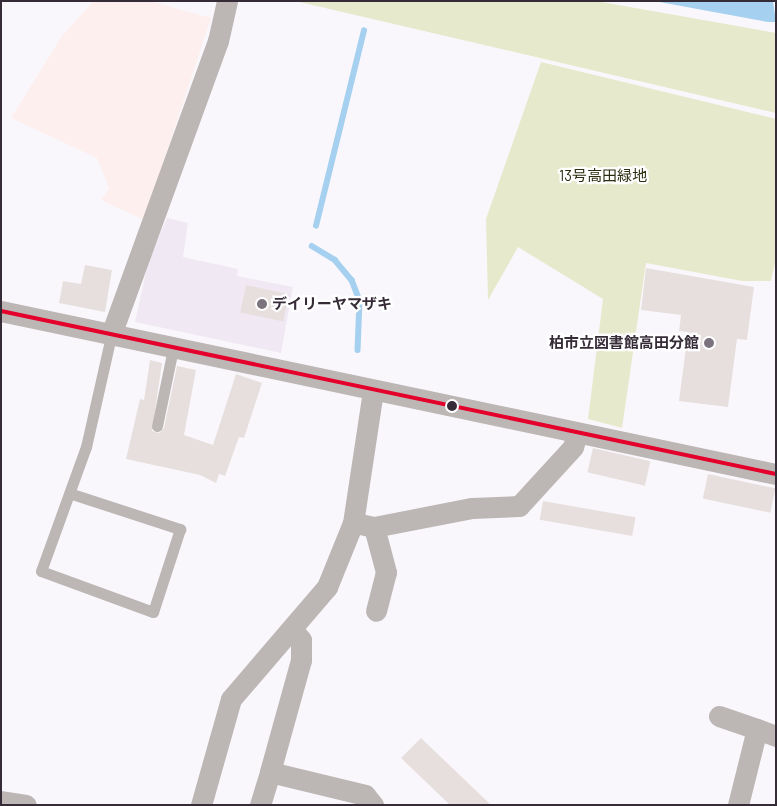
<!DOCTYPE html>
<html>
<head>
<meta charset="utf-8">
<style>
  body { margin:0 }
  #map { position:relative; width:777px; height:806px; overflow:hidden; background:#faf7fc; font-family:Barlow,"Noto Sans JP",sans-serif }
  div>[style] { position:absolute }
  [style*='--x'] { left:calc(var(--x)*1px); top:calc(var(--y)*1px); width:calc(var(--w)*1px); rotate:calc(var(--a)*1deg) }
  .built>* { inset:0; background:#f0e8f3 }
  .industrial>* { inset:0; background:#fcefee }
  .green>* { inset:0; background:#e7e9cc }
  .water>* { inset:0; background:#a5d0ef }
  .stream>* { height:5.5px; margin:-2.75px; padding:0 2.75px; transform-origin:2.75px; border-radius:2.75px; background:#a5d0ef }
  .building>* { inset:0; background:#e7dfde; transform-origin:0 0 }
  .service>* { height:11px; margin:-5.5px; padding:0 5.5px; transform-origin:5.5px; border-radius:5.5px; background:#bcb6b5 }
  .minor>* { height:21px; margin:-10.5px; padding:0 10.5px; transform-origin:10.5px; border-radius:10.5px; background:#bcb6b5 }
  .bus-1>* { height:4px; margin:-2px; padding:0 2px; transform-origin:2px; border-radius:2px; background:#e4002b }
  .dots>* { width:14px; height:14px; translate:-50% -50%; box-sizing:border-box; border:2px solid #fff; border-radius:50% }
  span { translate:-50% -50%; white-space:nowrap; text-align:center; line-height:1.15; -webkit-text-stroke:4.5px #fff; paint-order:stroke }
  .park-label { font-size:15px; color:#2d2e11 }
  .poi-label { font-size:15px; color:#362c38; font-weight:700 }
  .left { translate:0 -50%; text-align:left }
  .right { translate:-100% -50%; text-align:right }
  .frame { position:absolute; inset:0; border:2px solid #362c38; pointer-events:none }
</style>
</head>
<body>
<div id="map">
  <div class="built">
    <div style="clip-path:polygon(167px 218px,188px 223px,183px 257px,238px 269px,237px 276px,293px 287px,281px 353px,135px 322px,148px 263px)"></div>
  </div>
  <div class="industrial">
    <div style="clip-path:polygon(94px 1px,150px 1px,211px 18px,144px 220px,101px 200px,109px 188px,97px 158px,11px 118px,62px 36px)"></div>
  </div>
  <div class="green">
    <div style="clip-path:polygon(295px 1px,596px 1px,776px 33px,776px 113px)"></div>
    <div style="clip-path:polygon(541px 62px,776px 119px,776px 258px,771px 281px,742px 281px,646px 263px,622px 428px,588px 419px,603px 299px,518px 247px,488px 300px,486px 219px)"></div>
  </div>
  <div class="water">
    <div style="clip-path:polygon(654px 1px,773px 1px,776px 22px,768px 22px)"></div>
  </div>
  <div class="stream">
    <div style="--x:316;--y:226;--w:201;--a:-76.2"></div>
    <div style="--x:312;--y:246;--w:27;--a:31"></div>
    <div style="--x:335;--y:260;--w:26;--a:50"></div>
    <div style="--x:352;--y:280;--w:22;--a:69"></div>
    <div style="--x:360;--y:301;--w:49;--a:92.3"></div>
  </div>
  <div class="building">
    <div style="clip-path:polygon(85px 265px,112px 270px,105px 312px,59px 303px,63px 281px,81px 284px)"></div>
    <div style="clip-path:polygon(646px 268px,754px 287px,747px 340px,737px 339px,728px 407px,679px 401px,688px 332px,679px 331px,681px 315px,641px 310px)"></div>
    <div style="left:246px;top:285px;width:44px;height:28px;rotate:12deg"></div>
    <div style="clip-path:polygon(150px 360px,162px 363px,152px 431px,159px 433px,164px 428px,177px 366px,196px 370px,184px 435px,213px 445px,236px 374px,262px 383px,244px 438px,239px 437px,225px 476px,219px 474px,216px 483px,200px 475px,126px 459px,140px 399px,144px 400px)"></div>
    <div style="left:593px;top:448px;width:59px;height:25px;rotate:13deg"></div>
    <div style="left:708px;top:474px;width:69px;height:25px;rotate:12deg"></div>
    <div style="left:543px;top:501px;width:94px;height:19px;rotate:10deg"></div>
    <div style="clip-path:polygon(421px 738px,491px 805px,450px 805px,401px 758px)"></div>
  </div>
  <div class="service">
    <div style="--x:157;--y:426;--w:84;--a:-78.3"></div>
    <div style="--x:72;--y:494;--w:114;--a:18"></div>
    <div style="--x:180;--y:529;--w:87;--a:108"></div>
    <div style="--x:153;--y:612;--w:119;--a:-159.9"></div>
    <div style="--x:41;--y:571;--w:132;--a:-70.1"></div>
    <div style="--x:86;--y:447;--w:118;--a:-77.3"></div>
  </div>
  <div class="minor">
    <div style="--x:1;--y:311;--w:792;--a:11.88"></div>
    <div style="--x:112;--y:332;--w:310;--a:-70"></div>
    <div style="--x:218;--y:41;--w:41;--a:-77.3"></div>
    <div style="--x:360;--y:524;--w:14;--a:12"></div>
    <div style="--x:374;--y:527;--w:47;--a:75.1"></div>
    <div style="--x:386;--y:572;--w:40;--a:104.4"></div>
    <div style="--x:374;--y:527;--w:100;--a:-11"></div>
    <div style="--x:472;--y:508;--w:47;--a:-2.4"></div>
    <div style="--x:519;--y:506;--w:80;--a:-47.5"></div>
    <div style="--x:573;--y:447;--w:14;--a:-73"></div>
    <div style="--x:293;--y:630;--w:13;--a:51"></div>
    <div style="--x:301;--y:640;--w:20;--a:90"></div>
    <div style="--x:301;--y:660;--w:116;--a:105.5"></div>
    <div style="--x:270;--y:772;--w:98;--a:13.6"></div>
    <div style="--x:365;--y:795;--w:13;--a:51"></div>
    <div style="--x:719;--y:716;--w:40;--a:18.9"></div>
    <div style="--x:1;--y:801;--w:25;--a:9"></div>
    <div style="--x:201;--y:805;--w:110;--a:-74.2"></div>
    <div style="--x:231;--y:699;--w:148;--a:-49.4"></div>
    <div style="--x:327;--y:587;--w:69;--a:-67.9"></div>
    <div style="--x:353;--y:523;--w:134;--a:-81.4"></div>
    <div style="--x:260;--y:805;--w:34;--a:-73"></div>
    <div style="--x:738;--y:805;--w:78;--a:-76"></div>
    <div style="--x:757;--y:729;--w:20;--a:20"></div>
  </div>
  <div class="bus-1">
    <div style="--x:1;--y:311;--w:792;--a:11.88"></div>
  </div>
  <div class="dots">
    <div style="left:262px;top:304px;background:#7b737d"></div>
    <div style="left:709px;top:343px;background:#7b737d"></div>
    <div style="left:452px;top:406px;background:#362c38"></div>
  </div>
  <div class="park-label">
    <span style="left:603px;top:176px">13号高田緑地</span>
  </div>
  <div class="poi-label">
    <span class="left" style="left:272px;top:304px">デイリーヤマザキ</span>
    <span class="right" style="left:699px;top:343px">柏市立図書館高田分館</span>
  </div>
  <div class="frame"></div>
</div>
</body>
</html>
